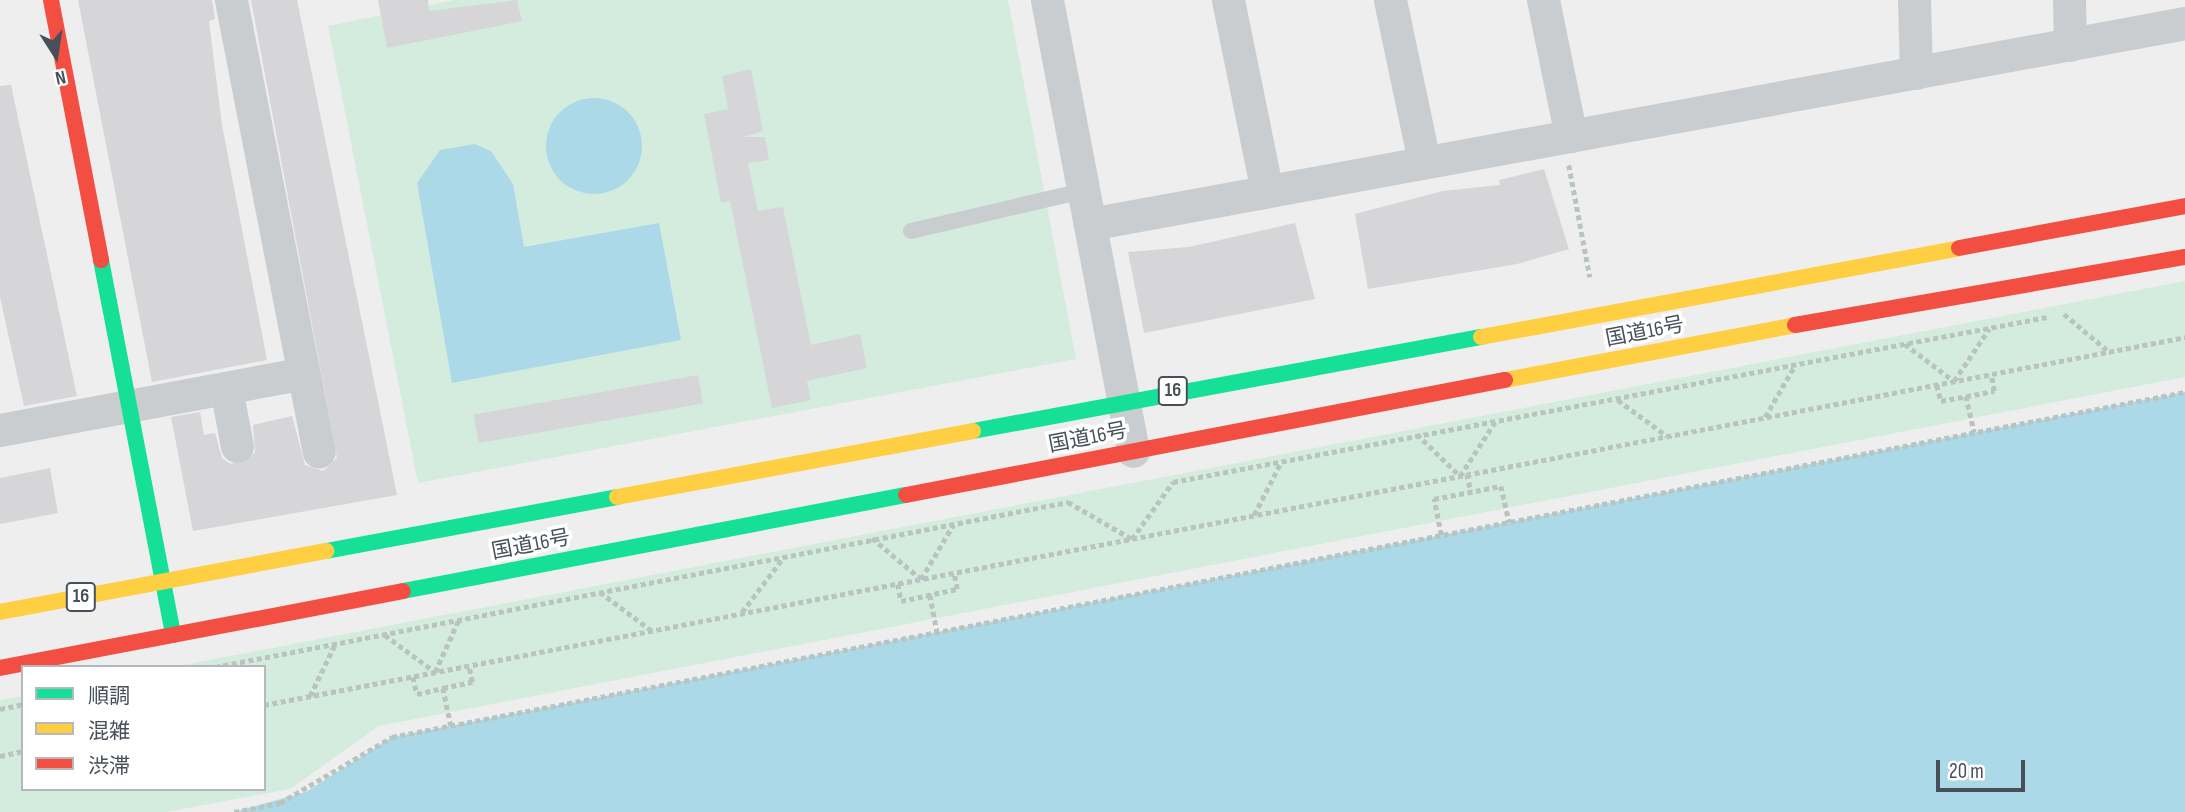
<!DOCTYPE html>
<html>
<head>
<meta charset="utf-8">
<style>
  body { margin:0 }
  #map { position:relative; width:2185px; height:812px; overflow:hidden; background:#efeeee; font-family:"Sofia Sans Condensed","Noto Sans JP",sans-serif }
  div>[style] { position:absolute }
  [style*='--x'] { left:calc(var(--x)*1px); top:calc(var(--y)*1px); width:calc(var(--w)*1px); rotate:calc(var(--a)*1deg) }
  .green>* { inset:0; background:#d4ecde }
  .water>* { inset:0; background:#acd9e7 }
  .round { border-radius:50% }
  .building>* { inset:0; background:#d6d6d8; transform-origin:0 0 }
  .path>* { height:4.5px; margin-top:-2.25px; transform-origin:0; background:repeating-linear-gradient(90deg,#b9c3bf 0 5px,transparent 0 8.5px) }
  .lane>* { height:16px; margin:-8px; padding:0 8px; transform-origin:8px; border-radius:8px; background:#cacdcf }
  .street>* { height:33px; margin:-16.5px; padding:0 16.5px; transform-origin:16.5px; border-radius:16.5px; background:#cacdcf }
  .fast>* { height:16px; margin:-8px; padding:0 8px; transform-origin:8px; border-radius:8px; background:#16e098 }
  .slow>* { height:16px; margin:-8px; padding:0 8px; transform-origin:8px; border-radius:8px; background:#ffcf43 }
  .jam>* { height:16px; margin:-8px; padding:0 8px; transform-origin:8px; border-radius:8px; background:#f24e42 }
  span { translate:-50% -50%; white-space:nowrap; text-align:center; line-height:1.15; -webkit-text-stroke:7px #fff; paint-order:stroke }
  .shield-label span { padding:2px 5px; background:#fff; border:2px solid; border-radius:5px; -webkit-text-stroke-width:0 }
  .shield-label { font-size:19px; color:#475059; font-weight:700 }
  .street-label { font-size:21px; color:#475059 }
  .legend { position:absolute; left:21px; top:665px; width:245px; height:126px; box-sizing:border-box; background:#fff; border:2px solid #b5b9bd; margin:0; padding:9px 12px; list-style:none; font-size:21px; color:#475059 }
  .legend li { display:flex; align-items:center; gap:14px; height:35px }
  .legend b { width:35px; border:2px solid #b5b9bd }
  .north { position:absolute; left:21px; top:21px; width:70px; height:70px; -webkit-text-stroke:5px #fff; paint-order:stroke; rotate:168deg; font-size:19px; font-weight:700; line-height:28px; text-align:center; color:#475059 }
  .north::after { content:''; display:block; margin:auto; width:24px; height:32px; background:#475059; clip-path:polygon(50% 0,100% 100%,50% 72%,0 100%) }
  .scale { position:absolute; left:1936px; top:760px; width:89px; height:32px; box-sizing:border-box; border:4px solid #475059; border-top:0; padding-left:9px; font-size:21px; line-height:24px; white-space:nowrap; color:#475059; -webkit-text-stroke:5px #fff; paint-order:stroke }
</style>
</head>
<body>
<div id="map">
  <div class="green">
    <div style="clip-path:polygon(454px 0,1008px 0,1076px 359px,418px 483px,328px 26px)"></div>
    <div style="clip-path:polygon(2185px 281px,2185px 377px,379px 726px,290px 789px,167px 812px,0 812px,0 700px,23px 696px,23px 789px,264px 789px,264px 667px,173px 667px)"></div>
  </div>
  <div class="water">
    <div class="round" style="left:546px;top:98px;width:96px;height:96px"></div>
    <div style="clip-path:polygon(475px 144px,491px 151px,513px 184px,524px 247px,659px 223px,681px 340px,452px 383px,417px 183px,440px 150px)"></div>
    <div style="clip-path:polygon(2185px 392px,2185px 812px,234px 812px,306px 792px,392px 737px)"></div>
  </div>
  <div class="building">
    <div style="clip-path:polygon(78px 0,212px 0,215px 19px,209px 21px,222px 125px,267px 360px,152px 382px)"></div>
    <div style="clip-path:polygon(251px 0,297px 0,397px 495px,193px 531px,171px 417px,200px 412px,204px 435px,215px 433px,222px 458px,231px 464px,255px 453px,253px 425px,292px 416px,305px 465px,323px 471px,337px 458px)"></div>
    <div style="clip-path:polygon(378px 0,428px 0,429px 11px,517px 0,522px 21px,387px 48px)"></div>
    <div style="clip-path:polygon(751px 69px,763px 131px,743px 137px,765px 137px,769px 160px,748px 163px,758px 211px,783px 207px,811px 345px,860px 334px,867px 368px,807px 381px,811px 400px,772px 408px,730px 201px,721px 203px,704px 114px,728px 109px,722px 76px)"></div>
    <div style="clip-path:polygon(11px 85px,77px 396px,24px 406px,0 297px,0 86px)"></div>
    <div style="clip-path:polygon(1544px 169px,1569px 249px,1517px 264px,1368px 289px,1355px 214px,1443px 191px,1500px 185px,1499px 180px)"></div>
    <div style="clip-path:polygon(1295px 223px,1315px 299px,1144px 333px,1128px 252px,1189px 247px)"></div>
    <div style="left:698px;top:375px;width:29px;height:228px;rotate:80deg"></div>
    <div style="clip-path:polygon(50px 468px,58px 513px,0 524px,0 478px)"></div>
  </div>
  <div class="path">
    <div style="--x:1569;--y:165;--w:114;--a:79.4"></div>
    <div style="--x:2064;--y:314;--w:56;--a:39.9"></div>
    <div style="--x:1905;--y:344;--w:61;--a:37.1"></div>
    <div style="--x:1954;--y:381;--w:63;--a:-56.1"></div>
    <div style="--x:1937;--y:385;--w:16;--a:76"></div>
    <div style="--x:1941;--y:401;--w:54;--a:-10.7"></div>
    <div style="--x:1994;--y:391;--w:17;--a:-100"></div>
    <div style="--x:1966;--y:396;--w:37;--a:77"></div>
    <div style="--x:1618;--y:400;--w:61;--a:36.3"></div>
    <div style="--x:1765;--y:417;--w:60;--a:-60"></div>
    <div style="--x:1417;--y:434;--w:60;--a:44.3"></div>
    <div style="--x:1460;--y:476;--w:64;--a:-57.1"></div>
    <div style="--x:1467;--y:474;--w:18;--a:77"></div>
    <div style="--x:1254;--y:515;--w:59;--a:-63"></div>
    <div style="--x:1441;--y:535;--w:37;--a:-101"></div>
    <div style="--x:1434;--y:499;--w:68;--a:-11"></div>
    <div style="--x:1501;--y:486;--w:37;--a:77"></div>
    <div style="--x:872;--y:538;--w:64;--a:39.9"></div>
    <div style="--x:921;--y:579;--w:63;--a:-59.3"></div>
    <div style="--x:898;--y:584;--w:17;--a:80"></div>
    <div style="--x:901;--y:601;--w:57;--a:-12.1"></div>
    <div style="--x:957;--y:589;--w:16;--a:-101"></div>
    <div style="--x:600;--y:592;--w:64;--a:36.7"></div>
    <div style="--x:930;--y:595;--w:38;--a:79"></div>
    <div style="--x:742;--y:612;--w:68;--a:-52.8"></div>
    <div style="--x:385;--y:635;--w:62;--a:36.5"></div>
    <div style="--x:435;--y:672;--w:58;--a:-65.6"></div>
    <div style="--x:215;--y:667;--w:869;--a:-10.95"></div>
    <div style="--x:1068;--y:502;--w:74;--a:30"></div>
    <div style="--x:1132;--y:539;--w:70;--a:-54.3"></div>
    <div style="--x:1173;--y:482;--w:889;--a:-10.69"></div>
    <div style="--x:413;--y:677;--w:17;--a:77"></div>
    <div style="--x:417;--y:694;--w:27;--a:-13"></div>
    <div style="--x:443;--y:688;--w:30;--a:-12"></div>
    <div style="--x:472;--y:682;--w:16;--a:-101"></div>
    <div style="--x:443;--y:688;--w:38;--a:78"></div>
    <div style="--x:310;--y:696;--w:58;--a:-64.3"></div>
    <div style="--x:264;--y:705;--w:1956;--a:-10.84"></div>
    <div style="--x:0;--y:709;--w:24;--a:-12"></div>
    <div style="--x:0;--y:756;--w:24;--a:-12"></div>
    <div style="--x:234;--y:812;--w:47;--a:-11.1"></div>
    <div style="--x:280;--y:803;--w:130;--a:-30.5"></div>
    <div style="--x:392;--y:737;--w:1826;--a:-10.89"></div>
  </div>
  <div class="lane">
    <div style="--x:911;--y:231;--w:177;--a:-13.1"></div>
  </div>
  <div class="street">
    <div style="--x:231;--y:0;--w:460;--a:79"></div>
    <div style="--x:1047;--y:0;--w:459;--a:79.2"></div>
    <div style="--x:1228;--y:0;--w:195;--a:78.5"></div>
    <div style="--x:1390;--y:0;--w:166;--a:78.1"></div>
    <div style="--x:1543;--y:0;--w:139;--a:78.4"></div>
    <div style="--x:1914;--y:0;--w:73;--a:88.4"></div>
    <div style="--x:2069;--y:0;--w:45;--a:88.7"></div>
    <div style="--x:1090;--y:224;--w:1113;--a:-10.4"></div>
    <div style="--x:226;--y:388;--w:59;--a:79.3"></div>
    <div style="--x:0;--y:430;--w:309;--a:-10.6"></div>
  </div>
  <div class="fast">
    <div style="--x:101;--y:260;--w:382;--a:79.1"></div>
    <div style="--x:973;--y:431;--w:517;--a:-10.48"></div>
    <div style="--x:326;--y:551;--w:296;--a:-10.5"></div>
    <div style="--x:403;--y:591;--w:512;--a:-10.81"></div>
  </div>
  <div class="slow">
    <div style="--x:1481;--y:337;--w:486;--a:-10.5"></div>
    <div style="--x:1505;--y:380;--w:295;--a:-10.7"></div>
    <div style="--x:617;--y:497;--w:362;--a:-10.5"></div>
    <div style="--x:0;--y:612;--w:332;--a:-10.6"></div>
  </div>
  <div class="jam">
    <div style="--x:51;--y:0;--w:265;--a:79.1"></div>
    <div style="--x:1959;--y:248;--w:230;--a:-10.5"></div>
    <div style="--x:1795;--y:325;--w:396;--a:-9.9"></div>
    <div style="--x:906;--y:495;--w:610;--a:-10.87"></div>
    <div style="--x:0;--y:668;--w:410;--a:-10.8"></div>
  </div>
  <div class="shield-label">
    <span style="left:1173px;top:391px">16</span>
    <span style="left:81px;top:597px">16</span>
  </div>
  <div class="street-label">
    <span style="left:1645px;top:332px;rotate:-11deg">国道16号</span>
    <span style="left:1088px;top:438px;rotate:-11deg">国道16号</span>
    <span style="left:531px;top:545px;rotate:-11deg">国道16号</span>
  </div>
  <ul class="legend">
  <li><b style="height:9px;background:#16e098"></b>順調</li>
  <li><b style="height:9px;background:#ffcf43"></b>混雑</li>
  <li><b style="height:9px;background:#f24e42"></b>渋滞</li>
  </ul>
  <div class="north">N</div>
  <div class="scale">20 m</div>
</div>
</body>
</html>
